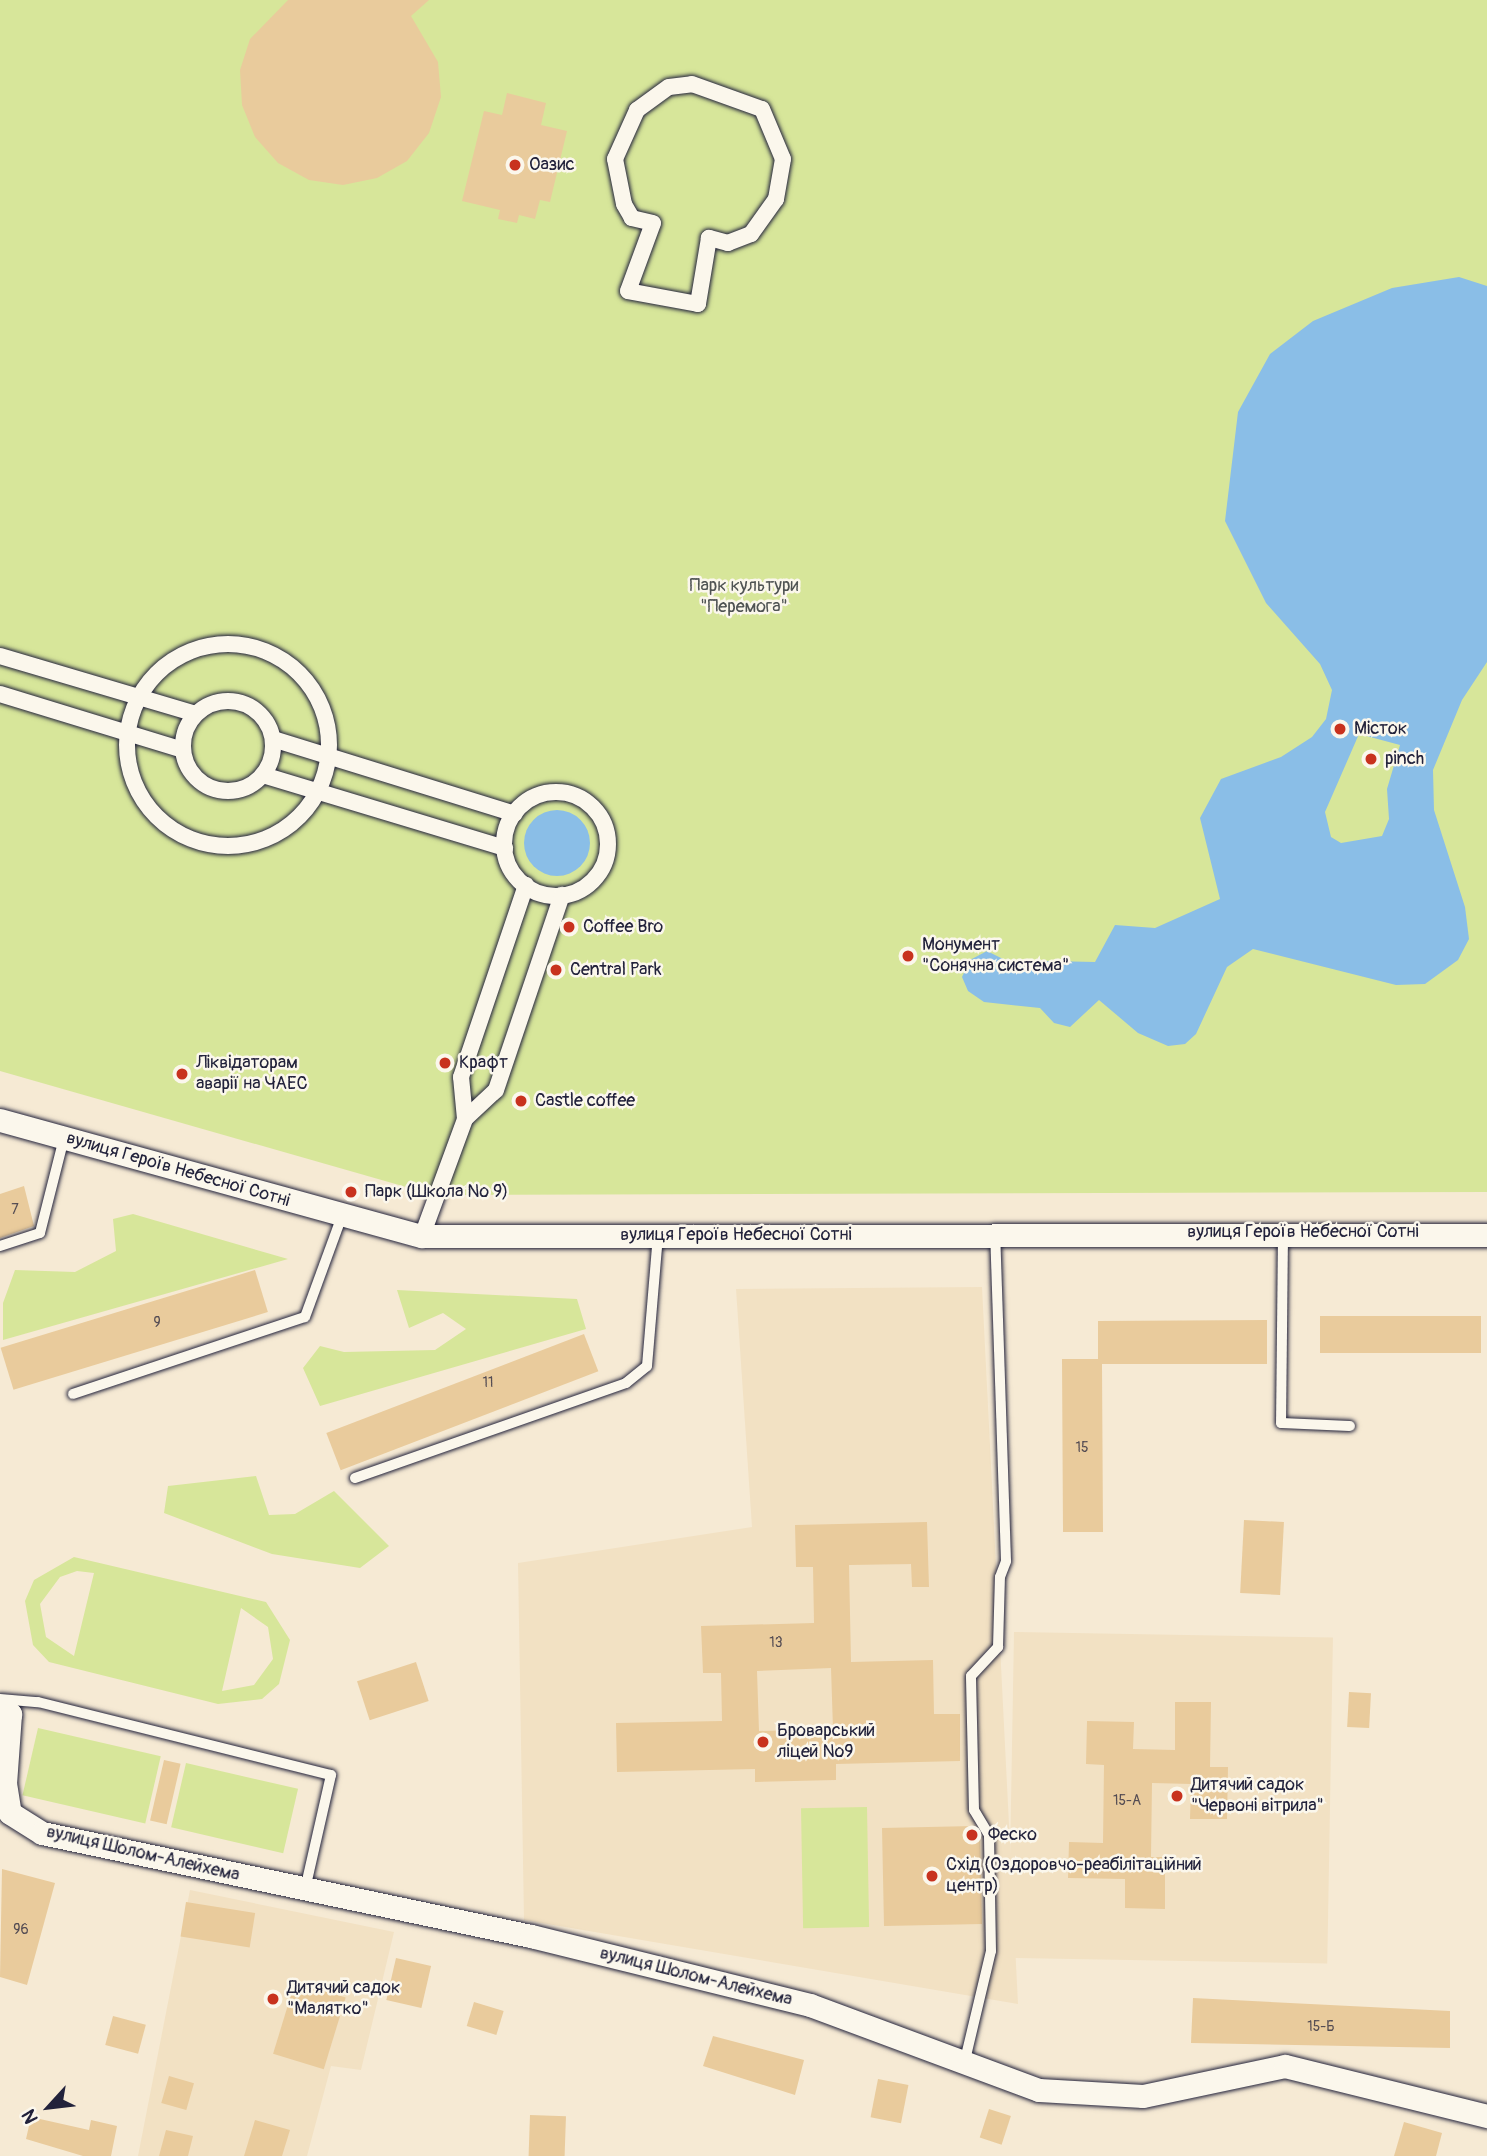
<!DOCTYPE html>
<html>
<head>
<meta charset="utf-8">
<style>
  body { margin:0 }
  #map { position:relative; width:1487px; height:2156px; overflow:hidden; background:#f6ead4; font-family:Pangolin,sans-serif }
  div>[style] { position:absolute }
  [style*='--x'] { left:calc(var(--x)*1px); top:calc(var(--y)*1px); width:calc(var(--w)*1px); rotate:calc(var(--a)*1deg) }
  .built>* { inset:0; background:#f2e1c3; transform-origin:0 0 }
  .green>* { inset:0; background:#d7e69a; transform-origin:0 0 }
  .water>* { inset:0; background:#8abee7 }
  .round { border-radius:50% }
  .building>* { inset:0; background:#e9cb9c; transform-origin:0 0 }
  .roads { filter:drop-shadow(0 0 2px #22223b) drop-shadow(0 0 2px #22223b) }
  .service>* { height:10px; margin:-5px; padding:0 5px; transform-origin:5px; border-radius:5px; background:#fbf7ec }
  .pedestrian>* { height:16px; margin:-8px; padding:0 8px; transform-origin:8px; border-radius:8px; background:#fbf7ec }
  .pedestrian>.ring { margin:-8px; padding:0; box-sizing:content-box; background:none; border:16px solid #fbf7ec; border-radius:50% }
  .minor>* { height:23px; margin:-11.5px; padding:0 11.5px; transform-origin:11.5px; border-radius:11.5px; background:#fbf7ec }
  .dots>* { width:19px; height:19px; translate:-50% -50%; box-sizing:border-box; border:4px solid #fbf7ec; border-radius:50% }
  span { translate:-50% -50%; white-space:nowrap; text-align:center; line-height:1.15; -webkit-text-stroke:5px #fbf7ec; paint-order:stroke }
  .number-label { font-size:14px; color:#544c53 }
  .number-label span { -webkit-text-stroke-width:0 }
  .poi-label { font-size:18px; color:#22223b }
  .left { translate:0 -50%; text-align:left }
  .park-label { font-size:18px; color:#4f5353 }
  .street-label { font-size:18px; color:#22223b }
  .north { position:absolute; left:14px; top:2072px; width:70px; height:70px; -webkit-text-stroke:5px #fbf7ec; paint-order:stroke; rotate:243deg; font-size:19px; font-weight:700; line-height:28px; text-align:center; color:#22223b }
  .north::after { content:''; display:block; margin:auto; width:24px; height:32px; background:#22223b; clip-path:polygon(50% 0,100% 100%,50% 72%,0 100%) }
</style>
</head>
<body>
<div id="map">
  <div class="built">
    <div style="clip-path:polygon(982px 1287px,1018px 2004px,524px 1920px,518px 1563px,752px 1527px,736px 1289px)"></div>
    <div style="left:1014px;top:1632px;width:319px;height:326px;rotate:1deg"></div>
    <div style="clip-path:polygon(190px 1890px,394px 1932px,361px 2070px,331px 2066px,307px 2156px,138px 2156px)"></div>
  </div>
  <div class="green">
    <div style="clip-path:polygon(0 0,1487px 0,1487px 1192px,434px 1195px,0 1071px)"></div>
    <div style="clip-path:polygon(133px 1214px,288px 1259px,3px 1340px,3px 1303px,15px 1270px,75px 1272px,116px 1251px,113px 1219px)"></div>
    <div style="clip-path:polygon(397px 1290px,577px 1299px,586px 1329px,320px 1406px,303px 1368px,320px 1346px,344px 1352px,435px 1350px,466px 1329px,443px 1313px,409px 1328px)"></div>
    <div style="clip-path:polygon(256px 1476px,269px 1515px,295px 1514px,334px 1491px,389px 1546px,360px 1568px,272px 1554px,164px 1513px,168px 1486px)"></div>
    <div style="clip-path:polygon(evenodd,74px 1557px,266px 1602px,290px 1640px,279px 1684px,262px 1699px,218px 1704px,49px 1662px,33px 1645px,25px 1601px,34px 1580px,74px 1557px,77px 1571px,94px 1573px,74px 1656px,46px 1637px,40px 1604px,60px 1577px,77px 1571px,74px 1557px,241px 1608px,268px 1627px,273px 1659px,254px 1685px,222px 1691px,241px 1608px)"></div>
    <div style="left:38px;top:1728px;width:126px;height:69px;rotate:13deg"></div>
    <div style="left:186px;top:1763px;width:115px;height:66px;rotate:13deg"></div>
    <div style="left:867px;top:1807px;width:120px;height:66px;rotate:89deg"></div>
  </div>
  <div class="water">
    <div style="clip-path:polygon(evenodd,1459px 277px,1487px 286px,1487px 662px,1462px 700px,1433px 770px,1434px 810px,1465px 907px,1469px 939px,1458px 960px,1425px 984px,1396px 985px,1253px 949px,1227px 967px,1196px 1034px,1185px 1044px,1168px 1046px,1138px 1033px,1099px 1000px,1070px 1027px,1054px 1023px,1040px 1008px,984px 1002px,968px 991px,962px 977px,970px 960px,987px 951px,1005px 960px,1095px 962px,1115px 925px,1155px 928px,1220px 899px,1200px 818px,1221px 779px,1281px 757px,1312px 737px,1326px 719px,1332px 690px,1320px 664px,1266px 603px,1225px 521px,1238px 412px,1270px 354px,1313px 321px,1392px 288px,1459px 277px,1359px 734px,1400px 745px,1387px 789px,1389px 819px,1382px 836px,1341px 843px,1331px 837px,1325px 812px,1359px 734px)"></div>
    <div class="round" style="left:524px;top:810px;width:66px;height:66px"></div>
  </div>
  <div class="building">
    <div style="clip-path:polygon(288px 0,429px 0,411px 16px,438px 62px,441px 97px,429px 133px,407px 161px,377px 178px,343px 185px,309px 180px,278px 163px,255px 137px,242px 105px,240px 70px,250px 39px)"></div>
    <div style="clip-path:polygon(507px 93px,546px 103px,541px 125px,567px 131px,550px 202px,540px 200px,535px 219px,519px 215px,517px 223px,498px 219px,500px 210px,462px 201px,484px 111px,502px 115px)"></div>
    <div style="clip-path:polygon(24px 1186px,34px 1226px,0 1238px,0 1194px)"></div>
    <div style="left:255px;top:1270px;width:44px;height:266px;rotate:73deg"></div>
    <div style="left:1320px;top:1316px;width:161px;height:37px"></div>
    <div style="clip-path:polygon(1267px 1320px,1267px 1364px,1102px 1364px,1103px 1532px,1063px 1532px,1062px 1359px,1098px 1359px,1098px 1321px)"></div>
    <div style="left:584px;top:1334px;width:40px;height:276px;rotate:69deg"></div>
    <div style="left:1244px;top:1520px;width:40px;height:73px;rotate:3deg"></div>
    <div style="clip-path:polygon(evenodd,927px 1522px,929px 1587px,912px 1587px,911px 1564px,849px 1565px,851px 1662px,933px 1660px,934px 1714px,960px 1714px,960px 1761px,836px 1764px,836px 1780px,755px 1782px,755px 1769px,617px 1772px,616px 1723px,722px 1721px,721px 1673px,703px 1673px,701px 1626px,814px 1623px,813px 1567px,796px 1567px,795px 1525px,927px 1522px,831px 1668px,833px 1729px,759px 1731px,757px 1671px,831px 1668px)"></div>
    <div style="left:416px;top:1662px;width:41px;height:62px;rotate:72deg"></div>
    <div style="left:1349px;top:1692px;width:22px;height:35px;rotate:3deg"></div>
    <div style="clip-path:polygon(1175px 1702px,1211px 1702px,1210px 1767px,1228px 1767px,1227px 1819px,1190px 1819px,1191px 1784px,1152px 1783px,1151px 1857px,1165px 1857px,1165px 1909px,1125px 1908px,1125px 1879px,1068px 1878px,1069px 1842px,1103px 1843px,1104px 1765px,1086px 1764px,1087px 1721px,1134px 1722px,1133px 1749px,1175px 1750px)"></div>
    <div style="left:164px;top:1760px;width:17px;height:62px;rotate:13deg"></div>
    <div style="clip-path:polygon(974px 1826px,980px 1836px,982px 1924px,884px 1926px,882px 1828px)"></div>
    <div style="clip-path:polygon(2px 1869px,55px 1883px,27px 1985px,0 1977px)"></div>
    <div style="left:186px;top:1902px;width:70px;height:35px;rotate:9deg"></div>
    <div style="left:396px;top:1958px;width:36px;height:43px;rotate:13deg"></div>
    <div style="left:295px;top:1982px;width:53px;height:75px;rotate:17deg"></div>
    <div style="clip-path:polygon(1193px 1998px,1450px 2011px,1450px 2048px,1191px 2043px)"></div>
    <div style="left:474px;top:2002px;width:31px;height:25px;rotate:17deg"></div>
    <div style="left:113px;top:2016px;width:34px;height:30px;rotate:15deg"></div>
    <div style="clip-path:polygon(713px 2036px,804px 2060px,795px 2095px,703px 2066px)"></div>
    <div style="left:169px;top:2076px;width:26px;height:28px;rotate:16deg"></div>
    <div style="left:878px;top:2079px;width:31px;height:39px;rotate:11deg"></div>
    <div style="left:989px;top:2109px;width:23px;height:30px;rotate:18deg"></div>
    <div style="left:530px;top:2115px;width:36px;height:41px;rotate:2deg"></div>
    <div style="clip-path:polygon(31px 2117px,89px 2130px,91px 2120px,117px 2126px,111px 2156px,83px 2156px,26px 2139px)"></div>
    <div style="clip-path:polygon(255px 2120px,290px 2130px,282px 2156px,244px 2156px)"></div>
    <div style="clip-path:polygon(1404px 2122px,1442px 2133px,1436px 2156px,1394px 2156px)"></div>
    <div style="clip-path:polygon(166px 2130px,193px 2136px,188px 2156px,159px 2156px)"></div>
  </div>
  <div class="roads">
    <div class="service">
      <div style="--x:1283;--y:1235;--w:188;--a:90.6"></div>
      <div style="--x:1281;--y:1423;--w:69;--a:2.5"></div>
      <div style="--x:0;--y:1246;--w:42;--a:-18"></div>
      <div style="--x:40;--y:1233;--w:98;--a:-75.8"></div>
      <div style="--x:73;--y:1394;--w:244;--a:-18.4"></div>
      <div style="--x:305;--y:1317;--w:108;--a:-69.9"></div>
      <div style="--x:355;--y:1478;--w:287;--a:-19.3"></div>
      <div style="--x:626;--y:1383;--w:27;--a:-39"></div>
      <div style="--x:647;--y:1366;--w:131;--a:-85.2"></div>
      <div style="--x:0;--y:1699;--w:38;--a:5"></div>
      <div style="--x:38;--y:1702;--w:302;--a:14"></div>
      <div style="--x:331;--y:1775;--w:117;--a:102.8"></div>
      <div style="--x:965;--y:2060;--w:112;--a:-76.6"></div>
      <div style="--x:991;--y:1951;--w:116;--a:-91"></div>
      <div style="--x:989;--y:1835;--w:29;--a:-121"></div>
      <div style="--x:974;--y:1810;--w:134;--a:-91.3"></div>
      <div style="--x:971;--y:1676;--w:40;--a:-47"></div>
      <div style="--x:998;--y:1647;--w:70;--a:-88.4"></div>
      <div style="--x:1000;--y:1577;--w:17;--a:-69"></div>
      <div style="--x:1006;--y:1561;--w:328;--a:-91.9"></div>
    </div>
    <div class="pedestrian">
      <div style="--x:692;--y:84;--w:74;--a:19.7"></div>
      <div style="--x:762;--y:109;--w:54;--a:67.2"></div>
      <div style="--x:783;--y:159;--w:41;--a:99.9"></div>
      <div style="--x:776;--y:199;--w:43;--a:125.5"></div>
      <div style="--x:751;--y:234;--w:25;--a:159"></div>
      <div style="--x:728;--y:243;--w:20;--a:-165"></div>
      <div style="--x:709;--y:238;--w:67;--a:99.5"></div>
      <div style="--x:698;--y:304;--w:71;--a:-169.5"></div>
      <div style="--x:628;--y:291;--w:72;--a:-69.8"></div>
      <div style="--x:653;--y:223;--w:22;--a:-167"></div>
      <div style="--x:632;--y:218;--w:16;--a:-120"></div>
      <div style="--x:624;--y:204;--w:46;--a:-101.3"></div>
      <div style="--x:615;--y:159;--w:54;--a:-65.8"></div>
      <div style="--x:637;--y:110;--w:39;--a:-36"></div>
      <div style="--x:669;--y:87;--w:23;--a:-7"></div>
      <div class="ring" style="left:127px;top:644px;width:186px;height:186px"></div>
      <div style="--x:0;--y:656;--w:204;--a:16.5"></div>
      <div style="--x:0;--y:694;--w:191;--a:17"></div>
      <div class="ring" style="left:183px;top:701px;width:74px;height:74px"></div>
      <div style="--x:273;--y:739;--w:253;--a:17.2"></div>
      <div style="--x:263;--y:775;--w:253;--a:16.8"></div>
      <div class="ring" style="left:504px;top:792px;width:88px;height:88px"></div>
      <div style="--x:465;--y:1119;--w:42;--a:-95.4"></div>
      <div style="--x:461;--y:1077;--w:203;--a:-71.3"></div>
      <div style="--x:422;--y:1236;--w:125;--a:-69.8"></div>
      <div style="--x:465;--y:1119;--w:42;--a:-43.1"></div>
      <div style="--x:496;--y:1090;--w:206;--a:-71.3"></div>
    </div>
    <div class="minor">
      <div style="--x:0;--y:1120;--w:438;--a:15.4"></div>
      <div style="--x:422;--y:1236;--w:1065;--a:-0.05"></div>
      <div style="--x:0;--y:1708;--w:12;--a:31"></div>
      <div style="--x:10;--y:1714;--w:69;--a:94.1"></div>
      <div style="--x:5;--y:1783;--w:30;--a:81"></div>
      <div style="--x:10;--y:1813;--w:38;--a:32"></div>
      <div style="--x:42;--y:1833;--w:500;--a:11.9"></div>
      <div style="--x:531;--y:1936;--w:287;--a:13.9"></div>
      <div style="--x:810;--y:2005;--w:244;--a:20.4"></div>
      <div style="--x:1039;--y:2090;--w:104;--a:3.3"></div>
      <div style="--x:1143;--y:2096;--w:145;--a:-11.9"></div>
      <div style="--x:1285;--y:2066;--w:208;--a:13.9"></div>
    </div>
  </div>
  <div class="dots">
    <div style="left:515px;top:165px;background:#c8321e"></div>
    <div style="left:1340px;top:729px;background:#c8321e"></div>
    <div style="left:1371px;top:759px;background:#c8321e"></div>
    <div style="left:569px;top:927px;background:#c8321e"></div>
    <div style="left:908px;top:956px;background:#c8321e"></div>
    <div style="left:556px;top:970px;background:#c8321e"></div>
    <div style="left:445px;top:1063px;background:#c8321e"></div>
    <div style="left:182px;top:1074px;background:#c8321e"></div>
    <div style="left:521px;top:1101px;background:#c8321e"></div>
    <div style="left:351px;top:1192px;background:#c8321e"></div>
    <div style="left:763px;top:1742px;background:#c8321e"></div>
    <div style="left:1177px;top:1796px;background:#c8321e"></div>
    <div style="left:972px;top:1835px;background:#c8321e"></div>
    <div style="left:932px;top:1876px;background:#c8321e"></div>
    <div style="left:273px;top:1999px;background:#c8321e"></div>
  </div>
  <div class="number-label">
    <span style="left:15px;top:1210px">7</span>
    <span style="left:157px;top:1323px">9</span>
    <span style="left:488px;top:1383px">11</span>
    <span style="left:1082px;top:1448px">15</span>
    <span style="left:776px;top:1643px">13</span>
    <span style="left:1127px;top:1801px">15-А</span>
    <span style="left:21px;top:1930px">96</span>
    <span style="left:1321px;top:2027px">15-Б</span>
  </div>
  <div class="poi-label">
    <span class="left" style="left:529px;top:165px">Оазис</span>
    <span class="left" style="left:1354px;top:729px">Місток</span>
    <span class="left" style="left:1385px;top:759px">pinch</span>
    <span class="left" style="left:583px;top:927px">Coffee Bro</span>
    <span class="left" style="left:922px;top:956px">Монумент<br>"Сонячна система"</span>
    <span class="left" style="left:570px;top:970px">Central Park</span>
    <span class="left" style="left:459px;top:1063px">Крафт</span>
    <span class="left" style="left:196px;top:1074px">Ліквідаторам<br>аварії на ЧАЕС</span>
    <span class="left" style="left:535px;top:1101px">Castle coffee</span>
    <span class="left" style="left:365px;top:1192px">Парк (Школа № 9)</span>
    <span class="left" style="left:777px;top:1742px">Броварський<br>ліцей №9</span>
    <span class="left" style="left:1191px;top:1796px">Дитячий садок<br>"Червоні вітрила"</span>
    <span class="left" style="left:988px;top:1835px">Феско</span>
    <span class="left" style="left:946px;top:1876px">Схід (Оздоровчо-реабілітаційний<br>центр)</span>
    <span class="left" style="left:287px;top:1999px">Дитячий садок<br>"Малятко"</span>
  </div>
  <div class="park-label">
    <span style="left:744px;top:597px">Парк культури<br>"Перемога"</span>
  </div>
  <div class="street-label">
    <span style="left:178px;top:1170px;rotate:16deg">вулиця Героїв Небесної Сотні</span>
    <span style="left:1303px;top:1232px">вулиця Героїв Небесної Сотні</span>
    <span style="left:736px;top:1235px">вулиця Героїв Небесної Сотні</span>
    <span style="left:143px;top:1854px;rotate:13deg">вулиця Шолом-Алейхема</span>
    <span style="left:696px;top:1977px;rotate:14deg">вулиця Шолом-Алейхема</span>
  </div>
  <div class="north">N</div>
</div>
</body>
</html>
